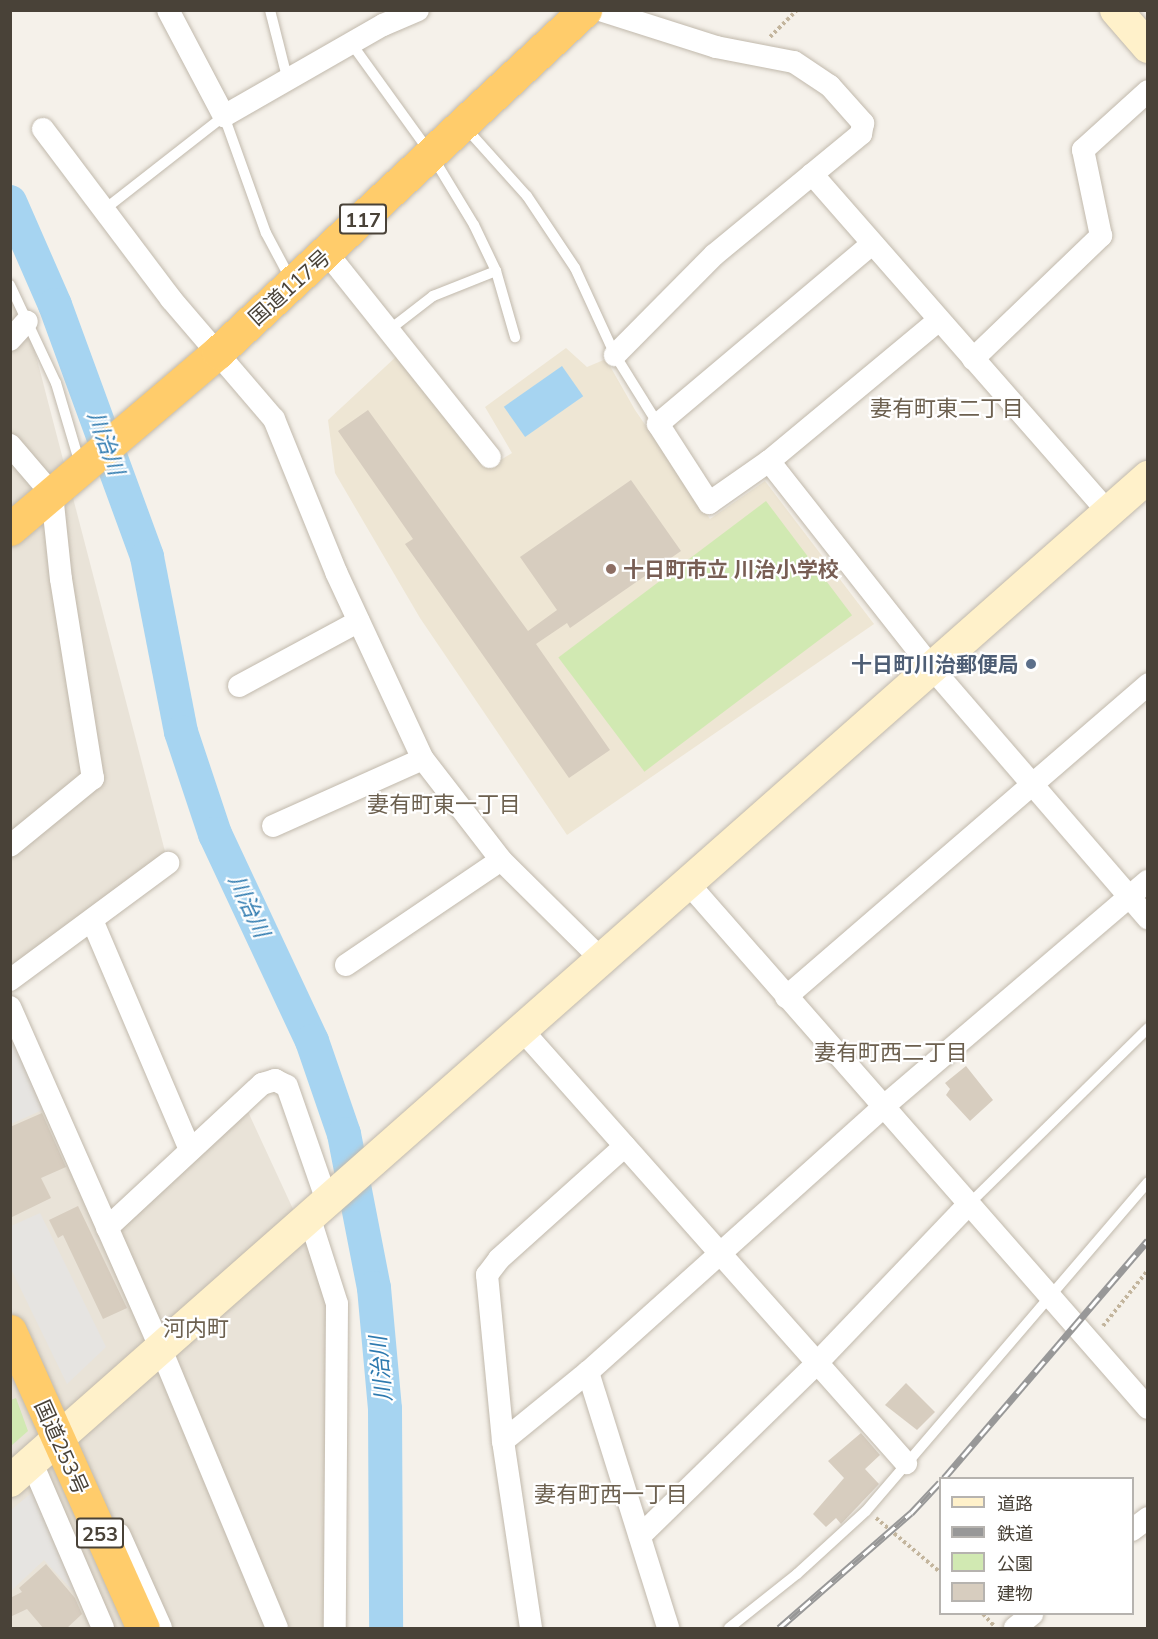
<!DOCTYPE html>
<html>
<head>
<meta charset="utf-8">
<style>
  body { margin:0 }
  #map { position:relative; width:1158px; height:1639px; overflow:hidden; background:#f5f1ea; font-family:Mulish,"Noto Sans JP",sans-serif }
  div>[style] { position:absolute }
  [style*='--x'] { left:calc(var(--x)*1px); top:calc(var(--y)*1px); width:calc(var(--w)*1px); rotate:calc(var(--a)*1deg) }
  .residential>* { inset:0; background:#e9e3d8 }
  .education>* { inset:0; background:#eee6d4 }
  .green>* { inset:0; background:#d1e9b2; transform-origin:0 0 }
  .parking>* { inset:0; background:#e6e4e1 }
  .water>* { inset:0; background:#a6d4f1; transform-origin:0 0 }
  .river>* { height:34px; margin:-17px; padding:0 17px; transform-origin:17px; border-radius:17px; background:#a6d4f1 }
  .building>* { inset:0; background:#d7cdbf }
  .path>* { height:4px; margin-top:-2px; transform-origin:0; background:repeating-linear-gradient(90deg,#c3b59d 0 3px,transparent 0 6px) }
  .roads { filter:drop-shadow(0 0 2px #c1b9ac) drop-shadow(0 0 2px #c1b9ac) }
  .lane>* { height:10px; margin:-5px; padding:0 5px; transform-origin:5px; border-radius:5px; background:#fff }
  .street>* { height:22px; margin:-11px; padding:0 11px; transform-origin:11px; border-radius:11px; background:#fff }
  .secondary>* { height:32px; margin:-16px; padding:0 16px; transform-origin:16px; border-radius:16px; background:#fff1ca }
  .highway>* { height:33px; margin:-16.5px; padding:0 16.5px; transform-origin:16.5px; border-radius:16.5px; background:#ffcc6b }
  .rail>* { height:7px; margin-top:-3.5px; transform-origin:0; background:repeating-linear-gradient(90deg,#fff 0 14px,#989898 0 28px); box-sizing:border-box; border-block:2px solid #989898 }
  .dots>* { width:16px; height:16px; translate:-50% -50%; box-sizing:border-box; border:3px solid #fff; border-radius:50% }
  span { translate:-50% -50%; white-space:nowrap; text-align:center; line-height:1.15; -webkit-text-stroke:4.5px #fff; paint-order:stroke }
  .shield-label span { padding:2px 4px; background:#fff; border:2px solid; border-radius:4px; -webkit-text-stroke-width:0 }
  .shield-label { font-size:20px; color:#494238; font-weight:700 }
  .street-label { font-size:21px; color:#494238 }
  .education-label { font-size:21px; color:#785e54; font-weight:700 }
  .left { translate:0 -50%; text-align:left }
  .service-label { font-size:21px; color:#4e5e75; font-weight:700 }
  .right { translate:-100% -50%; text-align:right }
  .neighbourhood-label { font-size:22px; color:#6c604f }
  .water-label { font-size:22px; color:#2e7aaf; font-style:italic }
  .frame { position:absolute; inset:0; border:12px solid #494238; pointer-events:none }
  .legend { position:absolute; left:939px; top:1477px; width:195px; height:138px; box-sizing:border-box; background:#fff; border:2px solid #b6b3af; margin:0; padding:8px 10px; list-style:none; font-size:18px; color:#494238 }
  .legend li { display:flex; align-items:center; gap:12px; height:30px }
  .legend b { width:30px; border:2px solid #b6b3af }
</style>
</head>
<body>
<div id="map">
  <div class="residential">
    <div style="clip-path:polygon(10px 292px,27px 321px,168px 863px,10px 980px)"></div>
    <div style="clip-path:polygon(10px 1007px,107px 1227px,243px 1101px,337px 1304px,337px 1628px,11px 1628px)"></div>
  </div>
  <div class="education">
    <div style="clip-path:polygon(566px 348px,587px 367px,606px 359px,635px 410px,710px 519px,765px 481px,874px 624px,567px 835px,420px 618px,335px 473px,328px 420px,399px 354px,489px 467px,512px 453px,485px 407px)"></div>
  </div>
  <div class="green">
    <div style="left:766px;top:501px;width:143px;height:260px;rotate:53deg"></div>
    <div style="clip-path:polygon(16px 1398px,28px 1431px,11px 1446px,11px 1400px)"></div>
  </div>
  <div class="parking">
    <div style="clip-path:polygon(10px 1026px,47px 1108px,11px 1124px,10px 1124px)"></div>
    <div style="clip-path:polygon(40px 1213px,106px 1347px,67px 1384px,11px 1269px,11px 1226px)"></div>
    <div style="clip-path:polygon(37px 1488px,85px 1604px,44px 1560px,12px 1590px,10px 1586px,10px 1511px)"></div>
  </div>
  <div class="water">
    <div style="left:562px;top:366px;width:37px;height:71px;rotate:55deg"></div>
  </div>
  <div class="river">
    <div style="--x:10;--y:202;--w:112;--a:66.4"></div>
    <div style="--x:55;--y:305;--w:268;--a:69.9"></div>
    <div style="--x:147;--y:557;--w:178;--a:79"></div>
    <div style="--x:181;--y:732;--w:108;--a:71.6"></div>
    <div style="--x:215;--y:834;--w:229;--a:64.9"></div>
    <div style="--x:312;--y:1041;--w:98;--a:71"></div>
    <div style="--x:344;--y:1134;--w:157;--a:79"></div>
    <div style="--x:374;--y:1288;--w:121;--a:84.8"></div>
    <div style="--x:385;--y:1409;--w:219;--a:89.7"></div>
  </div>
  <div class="building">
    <div style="clip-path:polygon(368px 410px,528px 631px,557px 610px,520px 557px,631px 480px,681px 551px,570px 628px,567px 623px,536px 644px,610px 750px,569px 778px,405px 544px,413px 539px,338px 431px)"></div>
    <div style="clip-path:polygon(966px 1066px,993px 1100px,970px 1121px,946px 1095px,950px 1089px,945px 1083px)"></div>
    <div style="clip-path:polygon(42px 1113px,66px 1167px,41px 1178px,51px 1198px,10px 1218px,10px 1127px)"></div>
    <div style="clip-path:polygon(78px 1206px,127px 1308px,103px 1319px,63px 1235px,58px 1238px,49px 1220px)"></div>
    <div style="clip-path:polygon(906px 1383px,935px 1412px,917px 1430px,885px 1405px)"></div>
    <div style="clip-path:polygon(861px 1433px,880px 1455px,865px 1469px,879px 1484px,841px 1524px,836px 1518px,826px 1527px,813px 1514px,844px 1478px,828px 1461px)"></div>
    <div style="clip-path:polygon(46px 1564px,75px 1598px,82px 1614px,66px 1629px,44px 1629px,27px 1609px,10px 1617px,10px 1598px,22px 1592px,19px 1588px)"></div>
  </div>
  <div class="path">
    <div style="--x:770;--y:37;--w:38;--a:-45"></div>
    <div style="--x:1103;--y:1326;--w:72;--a:-51.2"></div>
    <div style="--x:876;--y:1518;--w:84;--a:40.2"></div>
    <div style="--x:983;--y:1614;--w:16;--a:47"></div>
  </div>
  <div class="roads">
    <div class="lane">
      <div style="--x:270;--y:10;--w:73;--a:75.8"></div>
      <div style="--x:351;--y:43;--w:137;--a:54.2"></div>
      <div style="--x:431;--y:154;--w:83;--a:58.8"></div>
      <div style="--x:474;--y:225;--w:51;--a:64.4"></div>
      <div style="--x:496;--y:271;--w:69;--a:73.9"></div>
      <div style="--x:465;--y:127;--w:93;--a:48.1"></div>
      <div style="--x:527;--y:196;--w:87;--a:56.3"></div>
      <div style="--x:575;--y:268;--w:96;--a:65.3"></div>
      <div style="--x:615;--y:355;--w:81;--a:58.1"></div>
      <div style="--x:105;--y:209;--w:151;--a:-38"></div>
      <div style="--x:224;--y:116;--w:124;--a:70.3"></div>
      <div style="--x:266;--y:233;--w:53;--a:62"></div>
      <div style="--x:10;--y:285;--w:108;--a:64.9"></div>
      <div style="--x:56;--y:383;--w:84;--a:73.5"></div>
      <div style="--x:389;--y:330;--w:56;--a:-37.7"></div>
      <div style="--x:433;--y:296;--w:68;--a:-21.6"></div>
      <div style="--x:968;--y:1205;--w:252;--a:-44.5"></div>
      <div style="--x:729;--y:1628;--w:87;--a:-38.5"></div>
      <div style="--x:797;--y:1574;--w:93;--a:-42.4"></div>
      <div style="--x:866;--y:1511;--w:433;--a:-49.4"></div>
    </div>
    <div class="street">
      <div style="--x:168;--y:10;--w:120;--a:62.2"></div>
      <div style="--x:224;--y:116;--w:183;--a:-29.8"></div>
      <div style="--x:383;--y:25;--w:38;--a:-23"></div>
      <div style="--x:600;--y:10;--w:122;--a:17.7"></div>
      <div style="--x:716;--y:47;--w:79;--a:10.9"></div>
      <div style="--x:794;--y:62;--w:43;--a:33.7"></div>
      <div style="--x:830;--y:86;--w:50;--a:48.3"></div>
      <div style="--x:863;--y:123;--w:11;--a:100"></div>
      <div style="--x:861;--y:134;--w:190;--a:140.5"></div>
      <div style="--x:714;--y:255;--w:141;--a:134.7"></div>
      <div style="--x:43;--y:129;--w:213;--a:53"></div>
      <div style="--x:171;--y:299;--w:158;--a:49.4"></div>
      <div style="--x:274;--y:419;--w:165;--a:67.9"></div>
      <div style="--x:336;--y:572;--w:206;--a:65.1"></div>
      <div style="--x:423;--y:759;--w:128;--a:52.3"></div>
      <div style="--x:501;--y:860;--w:139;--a:44.7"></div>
      <div style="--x:812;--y:174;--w:448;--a:48.8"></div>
      <div style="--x:327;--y:253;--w:261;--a:51.4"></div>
      <div style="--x:939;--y:320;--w:221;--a:140.3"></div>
      <div style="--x:769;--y:461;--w:262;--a:51.8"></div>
      <div style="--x:931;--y:667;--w:332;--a:49.2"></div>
      <div style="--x:10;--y:340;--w:25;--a:-48"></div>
      <div style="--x:973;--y:359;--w:178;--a:-43.9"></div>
      <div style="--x:1101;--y:236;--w:88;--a:-101.8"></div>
      <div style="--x:1083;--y:150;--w:88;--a:-42.2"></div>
      <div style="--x:10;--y:445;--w:65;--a:49.4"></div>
      <div style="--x:52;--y:494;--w:85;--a:84"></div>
      <div style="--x:61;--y:579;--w:202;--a:80.9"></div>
      <div style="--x:93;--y:778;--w:107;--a:140.7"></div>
      <div style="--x:769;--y:461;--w:73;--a:145"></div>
      <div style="--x:709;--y:503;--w:94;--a:-122.8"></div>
      <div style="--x:658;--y:424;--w:280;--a:-40.1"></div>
      <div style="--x:239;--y:686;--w:136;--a:-28.4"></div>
      <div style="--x:273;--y:826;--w:164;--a:-24.1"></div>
      <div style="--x:687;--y:882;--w:699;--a:48.77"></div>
      <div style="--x:92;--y:920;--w:250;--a:66.9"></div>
      <div style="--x:346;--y:965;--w:187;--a:-34.1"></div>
      <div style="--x:10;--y:980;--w:197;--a:-36.5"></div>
      <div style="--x:786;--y:997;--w:479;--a:-40.8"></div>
      <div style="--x:10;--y:1007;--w:372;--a:66.2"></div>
      <div style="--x:160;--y:1347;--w:304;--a:67.4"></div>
      <div style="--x:522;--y:1030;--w:579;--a:48.43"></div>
      <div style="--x:309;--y:1216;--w:92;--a:72.3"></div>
      <div style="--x:337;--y:1304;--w:324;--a:90.4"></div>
      <div style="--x:107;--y:1228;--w:212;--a:-42.9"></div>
      <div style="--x:262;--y:1084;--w:14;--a:-17"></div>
      <div style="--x:275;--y:1080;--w:13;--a:27"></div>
      <div style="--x:287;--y:1086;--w:122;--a:70.8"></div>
      <div style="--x:588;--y:1372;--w:268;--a:72.6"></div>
      <div style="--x:503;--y:1441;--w:109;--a:-39.1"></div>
      <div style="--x:588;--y:1372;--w:397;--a:-41.9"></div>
      <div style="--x:883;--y:1107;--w:348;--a:-40.5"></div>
      <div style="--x:32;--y:1463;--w:180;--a:66.7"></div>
      <div style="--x:1132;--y:1530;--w:20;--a:-37"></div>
      <div style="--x:119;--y:1534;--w:103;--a:65.9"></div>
      <div style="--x:640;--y:1536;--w:248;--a:-44.3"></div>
      <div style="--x:817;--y:1363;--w:219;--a:-46.3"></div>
      <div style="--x:531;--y:1628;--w:189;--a:-98.5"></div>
      <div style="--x:503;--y:1441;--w:167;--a:-95.5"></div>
      <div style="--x:487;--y:1275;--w:20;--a:-53"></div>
      <div style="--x:499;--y:1259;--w:169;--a:-41.9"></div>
      <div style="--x:1015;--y:1628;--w:22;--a:-39"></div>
    </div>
    <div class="secondary">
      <div style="--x:1116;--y:10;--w:49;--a:49.1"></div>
      <div style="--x:10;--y:1481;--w:1518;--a:-41.42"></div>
    </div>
    <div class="highway">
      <div style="--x:10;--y:529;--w:273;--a:-40.4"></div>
      <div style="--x:218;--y:352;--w:502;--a:-42.98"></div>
      <div style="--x:10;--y:1331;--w:325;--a:65.9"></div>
    </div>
  </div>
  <div class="rail">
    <div style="--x:944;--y:1478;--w:313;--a:-49.4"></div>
    <div style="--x:779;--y:1628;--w:175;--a:-41.1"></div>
    <div style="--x:911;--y:1513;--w:42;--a:-46.9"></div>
  </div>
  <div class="dots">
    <div style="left:611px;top:569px;background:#8d6e63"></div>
    <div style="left:1031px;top:664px;background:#5c6f8a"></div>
  </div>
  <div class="shield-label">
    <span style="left:363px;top:219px">117</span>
    <span style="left:100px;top:1533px">253</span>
  </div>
  <div class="street-label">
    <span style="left:289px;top:287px;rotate:-42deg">国道117号</span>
    <span style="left:62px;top:1447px;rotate:66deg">国道253号</span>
  </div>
  <div class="education-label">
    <span class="left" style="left:623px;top:569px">十日町市立 川治小学校</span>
  </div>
  <div class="service-label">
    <span class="right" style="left:1019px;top:664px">十日町川治郵便局</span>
  </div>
  <div class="neighbourhood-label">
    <span style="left:947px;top:409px">妻有町東二丁目</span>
    <span style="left:444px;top:805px">妻有町東一丁目</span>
    <span style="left:891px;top:1053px">妻有町西二丁目</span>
    <span style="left:196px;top:1329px">河内町</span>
    <span style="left:611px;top:1495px">妻有町西一丁目</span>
  </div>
  <div class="water-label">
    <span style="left:106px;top:443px;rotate:70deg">川治川</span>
    <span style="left:249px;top:906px;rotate:65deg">川治川</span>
    <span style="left:381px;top:1369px;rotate:-95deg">川治川</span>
  </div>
  <div class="frame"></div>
  <ul class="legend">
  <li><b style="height:8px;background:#fff1ca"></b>道路</li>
  <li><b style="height:8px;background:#989898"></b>鉄道</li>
  <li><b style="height:16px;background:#d1e9b2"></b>公園</li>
  <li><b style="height:16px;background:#d7cdbf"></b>建物</li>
  </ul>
</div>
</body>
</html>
